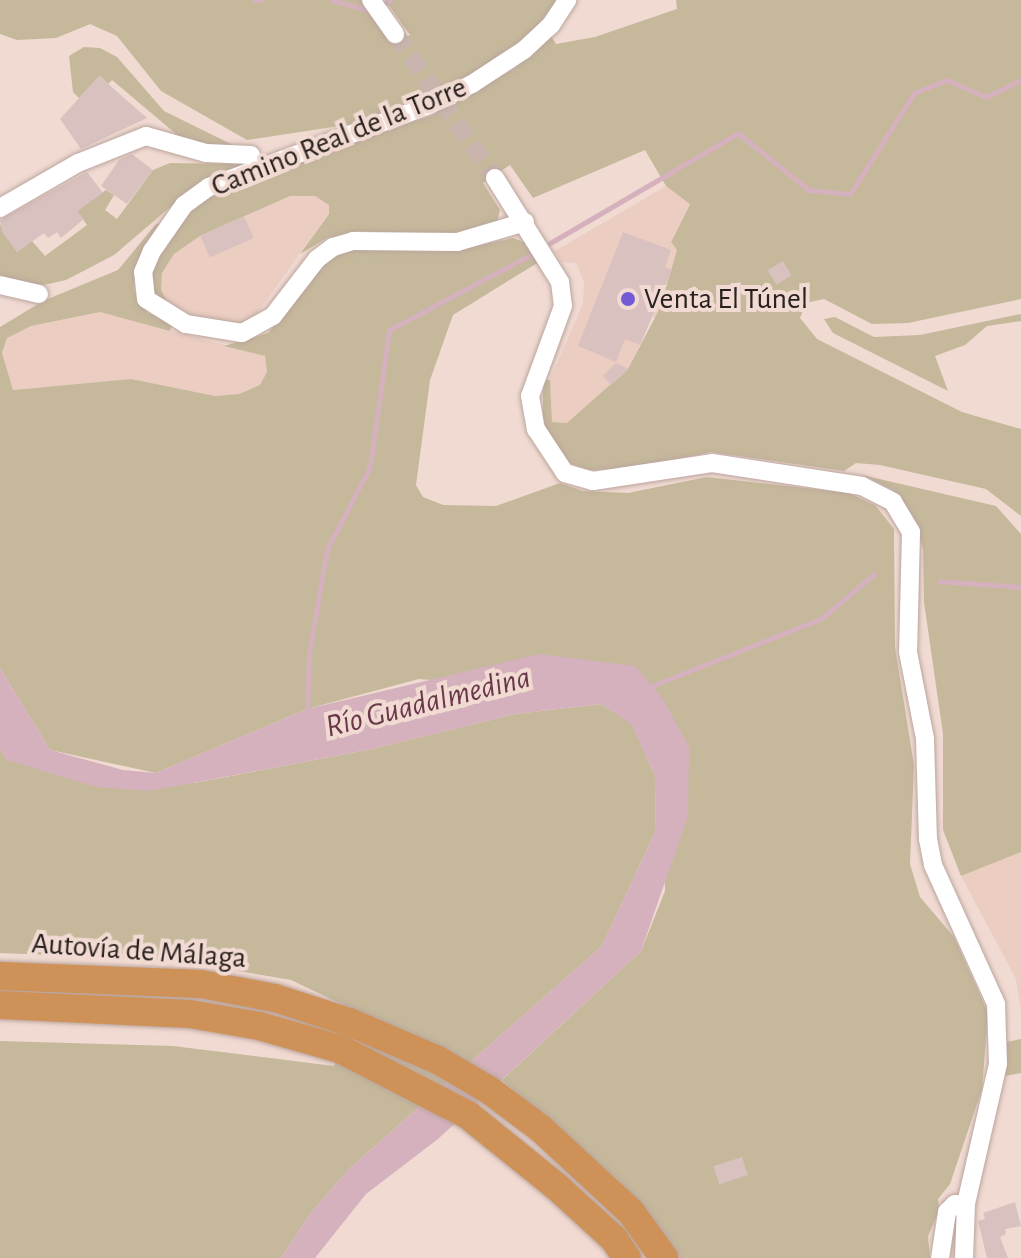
<!DOCTYPE html>
<html>
<head>
<meta charset="utf-8">
<style>
  body { margin:0 }
  #map { position:relative; width:1021px; height:1258px; overflow:hidden; background:#f1dad2; font-family:"Alegreya Sans",sans-serif }
  div>[style] { position:absolute }
  [style*='--x'] { left:calc(var(--x)*1px); top:calc(var(--y)*1px); width:calc(var(--w)*1px); rotate:calc(var(--a)*1deg) }
  .built>* { inset:0; background:#ebcdc2 }
  .green>* { inset:0; background:#c5b89b }
  .water>* { inset:0; background:#d5b1bd }
  .stream>* { height:5px; margin:-2.5px; padding:0 2.5px; transform-origin:2.5px; border-radius:2.5px; background:#d5b1bd }
  .building>* { inset:0; background:#d9c1c0; transform-origin:0 0 }
  .minor-tunnel>* { height:18px; margin-top:-9px; transform-origin:0; background:repeating-linear-gradient(90deg,#c9b5ae 0 18px,transparent 0 27px) }
  .roads { filter:drop-shadow(0 0 2px #baa59d) drop-shadow(0 0 2px #baa59d) }
  .minor>* { height:18px; margin:-9px; padding:0 9px; transform-origin:9px; border-radius:9px; background:#fff }
  .highway>* { height:28px; margin:-14px; padding:0 14px; transform-origin:14px; border-radius:14px; background:#ce9258 }
  .dots>* { width:22px; height:22px; translate:-50% -50%; box-sizing:border-box; border:4px solid #f1dad2; border-radius:50% }
  span { translate:-50% -50%; white-space:nowrap; text-align:center; line-height:1.15; -webkit-text-stroke:8px #f1dad2; paint-order:stroke }
  .street-label { font-size:30px; color:#29211e }
  .poi-label { font-size:30px; color:#29211e }
  .left { translate:0 -50%; text-align:left }
  .water-label { font-size:32px; color:#6a384b; font-style:italic }
</style>
</head>
<body>
<div id="map">
  <div class="built">
    <div style="clip-path:polygon(666px 186px,690px 203px,671px 241px,677px 250px,657px 318px,652px 317px,629px 369px,567px 423px,552px 422px,550px 380px,583px 303px,584px 282px,576px 263px,561px 262px,555px 251px)"></div>
    <div style="clip-path:polygon(290px 196px,315px 196px,329px 204px,329px 213px,256px 315px,243px 324px,220px 323px,183px 315px,168px 304px,161px 289px,162px 273px,174px 254px,200px 236px)"></div>
    <div style="clip-path:polygon(100px 312px,265px 356px,267px 372px,260px 385px,239px 394px,215px 396px,131px 379px,13px 390px,2px 353px,6px 338px,31px 326px)"></div>
    <div style="clip-path:polygon(1021px 852px,1021px 1011px,1016px 979px,961px 876px)"></div>
  </div>
  <div class="green">
    <div style="clip-path:polygon(0 0,361px 0,391px 43px,410px 35px,385px 0,558px 0,523px 43px,451px 89px,359px 123px,247px 140px,161px 91px,117px 36px,90px 24px,56px 38px,17px 40px,0 34px)"></div>
    <div style="clip-path:polygon(676px 0,1021px 0,1021px 299px,908px 323px,872px 324px,824px 299px,806px 303px,800px 318px,817px 339px,962px 412px,1021px 429px,1021px 516px,986px 489px,880px 465px,856px 463px,844px 471px,711px 452px,635px 468px,590px 470px,566px 462px,543px 424px,543px 380px,550px 380px,552px 422px,567px 423px,628px 369px,660px 308px,677px 250px,671px 242px,690px 204px,666px 186px,645px 150px,533px 198px,510px 165px,483px 183px,500px 210px,497px 222px,451px 235px,357px 231px,327px 238px,300px 254px,329px 214px,329px 205px,315px 196px,290px 196px,200px 236px,174px 254px,162px 273px,161px 289px,168px 304px,165px 307px,154px 293px,149px 276px,176px 223px,205px 199px,340px 145px,431px 116px,515px 68px,550px 34px,556px 44px,595px 37px,677px 9px)"></div>
    <div style="clip-path:polygon(84px 47px,100px 48px,117px 57px,164px 111px,235px 146px,174px 141px,175px 133px,112px 80px,108px 84px,100px 76px,79px 98px,73px 92px,69px 56px)"></div>
    <div style="clip-path:polygon(170px 163px,239px 164px,242px 169px,195px 186px,114px 255px,66px 280px,44px 285px,0 279px,0 224px,17px 252px,32px 241px,45px 256px,87px 225px,77px 211px,106px 190px,114px 195px,105px 210px,117px 219px,153px 170px)"></div>
    <div style="clip-path:polygon(163px 223px,135px 268px,134px 291px,148px 313px,172px 323px,170px 331px,100px 312px,31px 326px,7px 338px,2px 353px,13px 390px,131px 379px,215px 396px,239px 394px,260px 385px,267px 372px,265px 356px,224px 346px,268px 333px,331px 257px,350px 249px,468px 248px,513px 238px,524px 242px,539px 262px,453px 315px,430px 380px,416px 485px,423px 497px,443px 505px,496px 506px,560px 483px,583px 491px,628px 493px,707px 477px,849px 493px,875px 505px,894px 529px,895px 647px,914px 765px,910px 864px,920px 897px,954px 937px,988px 1013px,982px 1089px,950px 1184px,938px 1199px,939px 1211px,928px 1236px,930px 1258px,680px 1258px,617px 1179px,502px 1080px,641px 951px,665px 891px,663px 699px,419px 679px,307px 709px,156px 773px,50px 750px,0 668px,0 327px,43px 301px,118px 270px,156px 224px)"></div>
    <div style="clip-path:polygon(1021px 314px,1021px 321px,987px 326px,965px 345px,935px 356px,948px 391px,833px 333px,824px 319px,835px 317px,874px 337px,920px 335px)"></div>
    <div style="clip-path:polygon(862px 475px,996px 506px,1021px 534px,1021px 852px,961px 876px,943px 830px,943px 734px,924px 602px,923px 549px,912px 515px,893px 490px)"></div>
    <div style="clip-path:polygon(601px 704px,631px 723px,656px 778px,655px 832px,602px 946px,350px 1168px,310px 1214px,281px 1258px,0 1258px,0 1041px,173px 1046px,334px 1066px,354px 1010px,291px 980px,173px 960px,0 953px,0 749px,7px 760px,194px 783px,372px 749px,515px 714px)"></div>
    <div style="clip-path:polygon(1021px 1039px,1021px 1073px,1005px 1076px,1007px 1042px)"></div>
  </div>
  <div class="water">
    <div style="clip-path:polygon(539px 654px,635px 666px,663px 699px,689px 747px,688px 816px,641px 951px,438px 1139px,366px 1194px,315px 1258px,281px 1258px,310px 1214px,350px 1168px,602px 946px,655px 832px,656px 778px,631px 724px,601px 704px,515px 714px,372px 749px,193px 783px,148px 791px,96px 787px,7px 760px,0 749px,0 668px,50px 750px,123px 770px,156px 773px,307px 709px)"></div>
  </div>
  <div class="stream">
    <div style="--x:255;--y:0;--w:6;--a:0"></div>
    <div style="--x:332;--y:0;--w:36;--a:16"></div>
    <div style="--x:386;--y:3;--w:5;--a:-37"></div>
    <div style="--x:550;--y:243;--w:218;--a:-30.3"></div>
    <div style="--x:738;--y:133;--w:91;--a:38.8"></div>
    <div style="--x:809;--y:190;--w:41;--a:5.6"></div>
    <div style="--x:850;--y:194;--w:120;--a:-57.6"></div>
    <div style="--x:914;--y:93;--w:35;--a:-22"></div>
    <div style="--x:947;--y:80;--w:43;--a:23.6"></div>
    <div style="--x:986;--y:97;--w:39;--a:-26"></div>
    <div style="--x:939;--y:581;--w:82;--a:4.2"></div>
    <div style="--x:649;--y:687;--w:186;--a:-21.7"></div>
    <div style="--x:822;--y:618;--w:68;--a:-40.2"></div>
    <div style="--x:307;--y:712;--w:59;--a:-88.1"></div>
    <div style="--x:309;--y:653;--w:106;--a:-80.2"></div>
    <div style="--x:327;--y:549;--w:93;--a:-62.3"></div>
    <div style="--x:370;--y:467;--w:138;--a:-82.1"></div>
    <div style="--x:389;--y:330;--w:160;--a:-28"></div>
  </div>
  <div class="building">
    <div style="clip-path:polygon(99px 76px,147px 118px,81px 149px,60px 119px)"></div>
    <div style="clip-path:polygon(132px 154px,153px 170px,127px 204px,101px 186px,119px 160px)"></div>
    <div style="clip-path:polygon(87px 172px,103px 193px,77px 211px,84px 219px,61px 238px,57px 232px,48px 238px,44px 233px,17px 252px,2px 232px,0 220px)"></div>
    <div style="left:244px;top:216px;width:24px;height:48px;rotate:66deg"></div>
    <div style="clip-path:polygon(623px 232px,671px 250px,665px 267px,672px 270px,640px 345px,625px 339px,616px 362px,578px 346px)"></div>
    <div style="left:783px;top:261px;width:17px;height:18px;rotate:59deg"></div>
    <div style="clip-path:polygon(616px 363px,629px 369px,611px 385px,603px 376px)"></div>
    <div style="left:742px;top:1157px;width:19px;height:30px;rotate:72deg"></div>
    <div style="clip-path:polygon(1015px 1202px,1021px 1226px,1005px 1229px,1006px 1234px,1000px 1237px,1008px 1258px,987px 1258px,978px 1221px,985px 1219px,983px 1213px)"></div>
  </div>
  <div class="minor-tunnel">
    <div style="--x:395;--y:34;--w:175;--a:55.2"></div>
  </div>
  <div class="roads">
    <div class="minor">
      <div style="--x:371;--y:0;--w:42;--a:54.8"></div>
      <div style="--x:495;--y:178;--w:123;--a:58"></div>
      <div style="--x:560;--y:282;--w:24;--a:83"></div>
      <div style="--x:563;--y:306;--w:96;--a:110.1"></div>
      <div style="--x:530;--y:396;--w:34;--a:80"></div>
      <div style="--x:536;--y:429;--w:53;--a:56.6"></div>
      <div style="--x:565;--y:473;--w:29;--a:16"></div>
      <div style="--x:593;--y:481;--w:120;--a:-8.6"></div>
      <div style="--x:712;--y:463;--w:152;--a:8.7"></div>
      <div style="--x:862;--y:486;--w:35;--a:27"></div>
      <div style="--x:893;--y:502;--w:35;--a:59"></div>
      <div style="--x:911;--y:532;--w:120;--a:91.4"></div>
      <div style="--x:908;--y:652;--w:89;--a:78.9"></div>
      <div style="--x:925;--y:739;--w:100;--a:88.3"></div>
      <div style="--x:928;--y:839;--w:26;--a:79"></div>
      <div style="--x:933;--y:865;--w:153;--a:65.6"></div>
      <div style="--x:996;--y:1004;--w:60;--a:88.1"></div>
      <div style="--x:998;--y:1064;--w:144;--a:102.9"></div>
      <div style="--x:966;--y:1204;--w:54;--a:92.1"></div>
      <div style="--x:0;--y:208;--w:90;--a:-30"></div>
      <div style="--x:78;--y:163;--w:73;--a:-21.7"></div>
      <div style="--x:146;--y:136;--w:62;--a:15.8"></div>
      <div style="--x:206;--y:153;--w:45;--a:2.5"></div>
      <div style="--x:525;--y:222;--w:71;--a:163.6"></div>
      <div style="--x:457;--y:242;--w:104;--a:-179.4"></div>
      <div style="--x:353;--y:241;--w:21;--a:163"></div>
      <div style="--x:333;--y:247;--w:20;--a:143"></div>
      <div style="--x:317;--y:259;--w:72;--a:127.7"></div>
      <div style="--x:273;--y:316;--w:35;--a:151"></div>
      <div style="--x:242;--y:333;--w:57;--a:-170.9"></div>
      <div style="--x:186;--y:324;--w:47;--a:-148"></div>
      <div style="--x:146;--y:299;--w:27;--a:-96"></div>
      <div style="--x:143;--y:272;--w:23;--a:-67"></div>
      <div style="--x:152;--y:251;--w:56;--a:-55.2"></div>
      <div style="--x:184;--y:205;--w:31;--a:-36"></div>
      <div style="--x:209;--y:187;--w:235;--a:-20.4"></div>
      <div style="--x:429;--y:105;--w:48;--a:-26"></div>
      <div style="--x:472;--y:84;--w:62;--a:-33.2"></div>
      <div style="--x:524;--y:50;--w:37;--a:-43"></div>
      <div style="--x:551;--y:25;--w:30;--a:-57"></div>
      <div style="--x:0;--y:285;--w:40;--a:13"></div>
      <div style="--x:940;--y:1258;--w:47;--a:-81.3"></div>
      <div style="--x:947;--y:1212;--w:11;--a:-45"></div>
      <div style="--x:955;--y:1204;--w:11;--a:0"></div>
    </div>
    <div class="highway">
      <div style="--x:0;--y:976;--w:201;--a:2.3"></div>
      <div style="--x:201;--y:984;--w:75;--a:10.7"></div>
      <div style="--x:275;--y:998;--w:78;--a:18"></div>
      <div style="--x:349;--y:1022;--w:97;--a:23.1"></div>
      <div style="--x:438;--y:1060;--w:59;--a:30.5"></div>
      <div style="--x:489;--y:1090;--w:64;--a:36.7"></div>
      <div style="--x:540;--y:1128;--w:124;--a:42.7"></div>
      <div style="--x:631;--y:1212;--w:57;--a:54.3"></div>
      <div style="--x:0;--y:1005;--w:190;--a:2.7"></div>
      <div style="--x:190;--y:1014;--w:70;--a:9.9"></div>
      <div style="--x:259;--y:1026;--w:84;--a:15.9"></div>
      <div style="--x:340;--y:1049;--w:144;--a:27.3"></div>
      <div style="--x:468;--y:1115;--w:114;--a:39"></div>
      <div style="--x:557;--y:1187;--w:77;--a:42.4"></div>
      <div style="--x:614;--y:1239;--w:23;--a:56"></div>
    </div>
  </div>
  <div class="dots">
    <div style="left:628px;top:299px;background:#735ad4"></div>
  </div>
  <div class="street-label">
    <span style="left:339px;top:137px;rotate:-22deg">Camino Real de la Torre</span>
    <span style="left:139px;top:951px;rotate:4deg">Autovía de Málaga</span>
  </div>
  <div class="poi-label">
    <span class="left" style="left:644px;top:299px">Venta El Túnel</span>
  </div>
  <div class="water-label">
    <span style="left:428px;top:702px;rotate:-14deg">Río Guadalmedina</span>
  </div>
</div>
</body>
</html>
